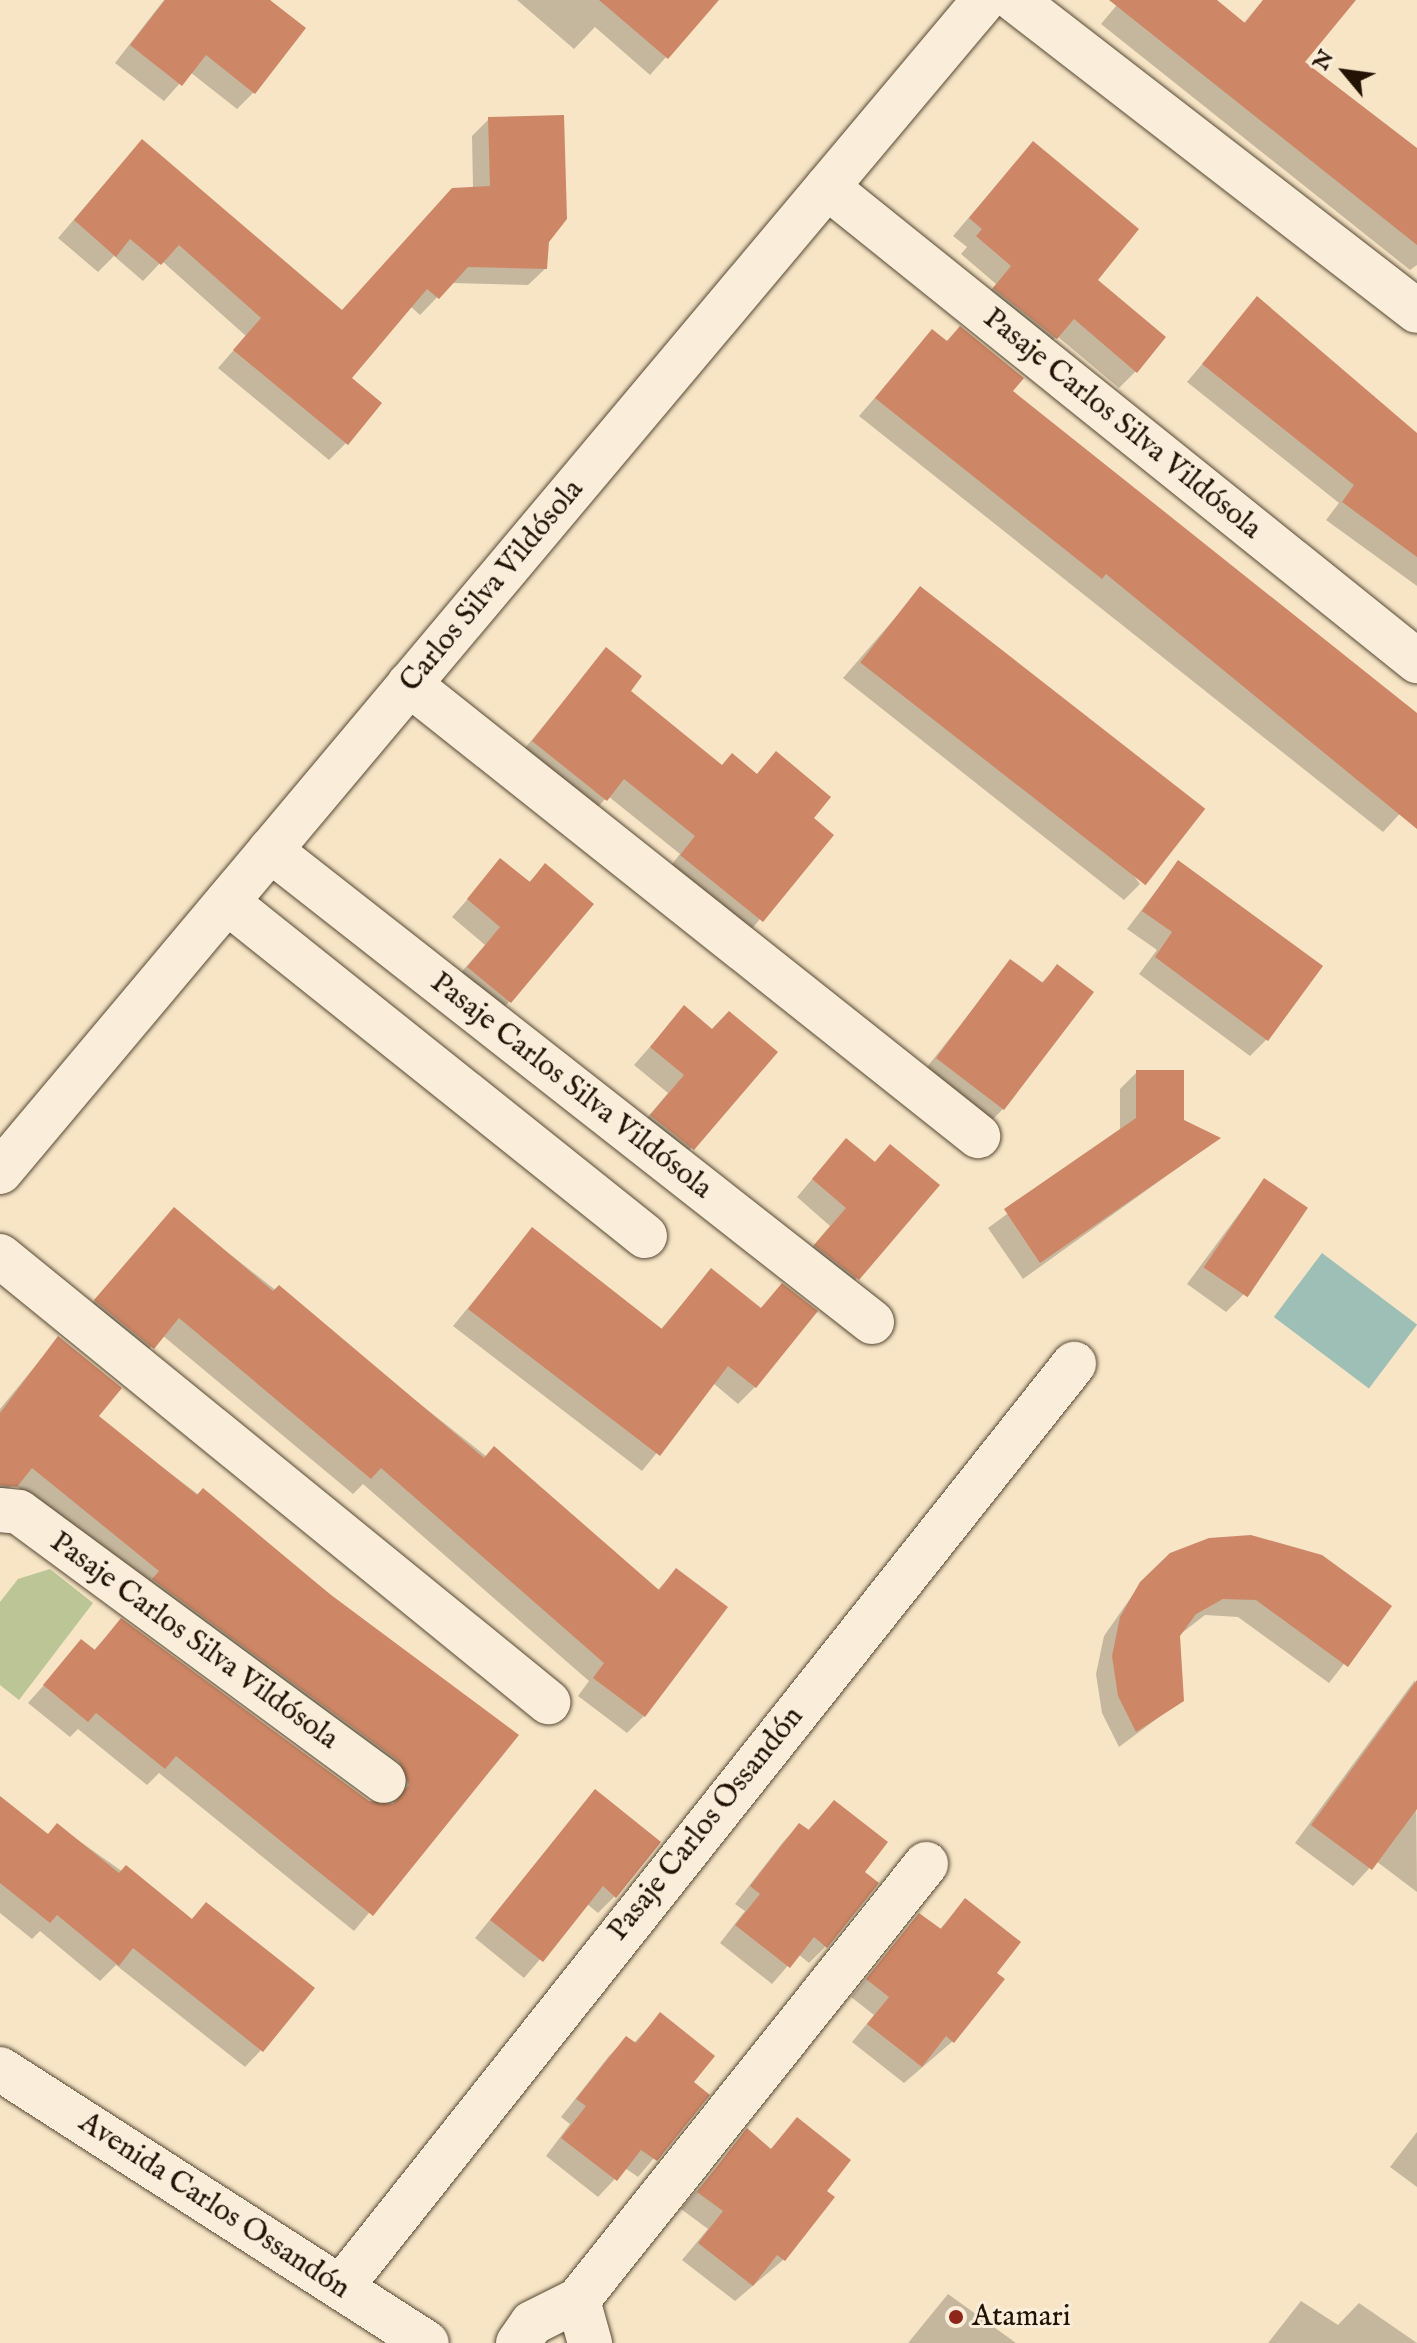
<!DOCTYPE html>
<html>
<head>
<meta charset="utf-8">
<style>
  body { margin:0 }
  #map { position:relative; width:1417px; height:2343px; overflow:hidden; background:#f7e5c6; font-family:"IM FELL English",serif }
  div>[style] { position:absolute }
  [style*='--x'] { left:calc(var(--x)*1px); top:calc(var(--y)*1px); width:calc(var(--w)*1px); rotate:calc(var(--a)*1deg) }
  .green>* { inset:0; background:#bbc596 }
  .water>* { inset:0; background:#9dbfb6; transform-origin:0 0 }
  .shadow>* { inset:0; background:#0003 }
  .building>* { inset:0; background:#ce8766; transform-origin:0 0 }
  .roads { filter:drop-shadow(0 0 2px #574834) drop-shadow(0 0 2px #574834) }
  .street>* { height:44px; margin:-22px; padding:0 22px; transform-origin:22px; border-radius:22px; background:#faeeda }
  .secondary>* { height:44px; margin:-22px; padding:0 22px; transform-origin:22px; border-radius:22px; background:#faeeda }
  .dots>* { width:22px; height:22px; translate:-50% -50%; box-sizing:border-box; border:4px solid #faeeda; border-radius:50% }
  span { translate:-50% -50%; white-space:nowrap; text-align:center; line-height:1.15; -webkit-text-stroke:6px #faeeda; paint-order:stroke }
  .street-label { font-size:30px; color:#221304 }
  .poi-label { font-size:30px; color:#221304 }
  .left { translate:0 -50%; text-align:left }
  .north { position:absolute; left:1305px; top:32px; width:80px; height:80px; -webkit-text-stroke:6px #faeeda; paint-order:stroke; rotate:299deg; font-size:22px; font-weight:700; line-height:32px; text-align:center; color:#221304 }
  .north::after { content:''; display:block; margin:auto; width:28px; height:36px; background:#221304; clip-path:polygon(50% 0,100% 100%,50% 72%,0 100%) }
</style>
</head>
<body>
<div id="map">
  <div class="green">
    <div style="clip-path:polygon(50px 1569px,93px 1603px,19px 1700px,0 1685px,0 1602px,18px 1579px)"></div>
  </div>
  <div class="water">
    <div style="left:1322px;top:1253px;width:119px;height:80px;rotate:37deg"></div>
  </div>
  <div class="shadow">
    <div style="clip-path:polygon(164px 0,271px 0,254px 92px,237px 109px,190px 72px,164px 101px,115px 63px)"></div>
    <div style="clip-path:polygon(517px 0,717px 0,650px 75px,595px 27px,574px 49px)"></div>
    <div style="clip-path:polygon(1121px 0,1214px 0,1243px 24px,1263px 0,1353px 0,1302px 62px,1417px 150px,1417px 265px,1410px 270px,1101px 24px)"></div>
    <div style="clip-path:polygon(489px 119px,547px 241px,546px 268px,528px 285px,451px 283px,420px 315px,410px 306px,349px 378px,346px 443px,329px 460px,218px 368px,246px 336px,162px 261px,143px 281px,114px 256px,98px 272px,58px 238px,126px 159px,341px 312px,473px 189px,472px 136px)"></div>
    <div style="clip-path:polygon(1017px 161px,1095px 280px,1136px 371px,1119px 388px,1057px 336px,1038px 355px,977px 306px,996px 284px,961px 254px,967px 247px,953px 236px)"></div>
    <div style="clip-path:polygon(1257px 299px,1417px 438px,1417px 586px,1326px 520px,1339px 503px,1187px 382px)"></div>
    <div style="clip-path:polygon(932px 332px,1417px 716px,1417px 795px,1383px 832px,859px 416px)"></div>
    <div style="clip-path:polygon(921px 588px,1140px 884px,1124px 900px,843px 678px)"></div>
    <div style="clip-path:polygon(606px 650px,628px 692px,721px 767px,756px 775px,776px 753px,811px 818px,831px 835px,744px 938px,665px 873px,680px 854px,608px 796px,588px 817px,516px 759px)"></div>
    <div style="clip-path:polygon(501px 861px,528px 883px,545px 866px,510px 1001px,493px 1018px,451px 984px,485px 945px,452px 917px)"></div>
    <div style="clip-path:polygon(1178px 862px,1267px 1039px,1250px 1056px,1139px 974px,1157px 950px,1127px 929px)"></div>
    <div style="clip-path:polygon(1011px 961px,1040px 984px,1057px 967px,1003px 1109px,986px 1126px,920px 1076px)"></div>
    <div style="clip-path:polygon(684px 1008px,711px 1031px,775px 1053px,675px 1166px,635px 1132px,668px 1093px,634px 1065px)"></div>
    <div style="clip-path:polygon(1137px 1072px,1182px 1121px,1218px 1139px,1023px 1279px,988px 1228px,1120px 1131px,1120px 1089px)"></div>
    <div style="clip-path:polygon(891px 1146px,857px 1278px,840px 1295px,799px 1263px,830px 1226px,797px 1197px,830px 1158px,873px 1164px)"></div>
    <div style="clip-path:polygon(1264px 1180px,1243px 1295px,1226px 1312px,1187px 1284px)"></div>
    <div style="clip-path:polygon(174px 1210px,657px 1591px,676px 1570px,644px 1716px,627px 1733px,578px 1696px,589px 1681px,363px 1484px,353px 1494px,162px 1335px,135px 1364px,79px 1318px)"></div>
    <div style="clip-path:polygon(532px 1230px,660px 1330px,711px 1271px,760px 1309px,782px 1286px,755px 1387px,738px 1404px,713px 1383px,642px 1471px,453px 1326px)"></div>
    <div style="clip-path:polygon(58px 1338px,96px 1417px,516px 1735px,354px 1931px,159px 1773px,147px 1785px,78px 1729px,70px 1737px,28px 1703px,82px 1642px,93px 1651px,121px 1621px,368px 1803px,389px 1806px,391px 1789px,144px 1589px,15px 1485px,0 1492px,0 1409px)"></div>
    <div style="clip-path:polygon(1141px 1583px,1389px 1606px,1329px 1683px,1238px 1617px,1205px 1615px,1178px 1636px,1182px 1700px,1119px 1747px,1102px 1713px,1096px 1674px,1104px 1636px)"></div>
    <div style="clip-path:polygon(1415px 1680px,1417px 1892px,1376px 1861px,1353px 1886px,1295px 1843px)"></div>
    <div style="clip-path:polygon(595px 1791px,615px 1896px,598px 1913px,587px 1904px,524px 1978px,475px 1938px)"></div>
    <div style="clip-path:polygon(0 1798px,47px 1836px,58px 1826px,191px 1920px,206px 1905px,261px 2050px,245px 2067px,116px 1965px,100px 1981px,40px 1931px,32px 1939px,0 1913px)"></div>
    <div style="clip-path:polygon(834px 1802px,862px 1873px,826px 1946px,809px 1963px,798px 1954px,772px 1984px,720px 1943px,745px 1911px,735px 1904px,783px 1842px,799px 1825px,807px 1831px)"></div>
    <div style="clip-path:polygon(966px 1901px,994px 1973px,953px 2041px,904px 2083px,852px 2042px,874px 2015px,851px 1997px,919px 1915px,939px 1930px)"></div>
    <div style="clip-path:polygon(660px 2015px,692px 2082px,707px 2095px,638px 2177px,625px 2168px,598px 2197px,546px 2156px,570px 2124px,561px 2117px,609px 2056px,626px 2039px,633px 2044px)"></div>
    <div style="clip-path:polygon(797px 2120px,824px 2191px,783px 2260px,735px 2301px,682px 2260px,708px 2229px,681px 2209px,748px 2131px,770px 2150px)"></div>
    <div style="clip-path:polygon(1417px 2132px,1417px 2187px,1390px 2167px)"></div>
    <div style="clip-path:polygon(948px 2294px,1016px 2343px,908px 2343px)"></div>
    <div style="clip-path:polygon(1301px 2301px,1338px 2325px,1359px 2303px,1417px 2343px,1268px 2343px)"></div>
  </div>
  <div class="building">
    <div style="clip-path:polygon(165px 0,270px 0,306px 28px,255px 94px,206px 55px,182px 86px,130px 45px)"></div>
    <div style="clip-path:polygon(599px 0,719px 0,668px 59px)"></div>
    <div style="clip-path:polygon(1109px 0,1217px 0,1245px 23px,1263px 0,1356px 0,1305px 62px,1417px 148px,1417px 245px)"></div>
    <div style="clip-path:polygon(564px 115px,567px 219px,549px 242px,547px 269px,468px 267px,439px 299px,427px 289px,352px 378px,382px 403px,348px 445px,233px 350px,261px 318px,179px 245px,161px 265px,130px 239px,116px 257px,74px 220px,142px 139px,342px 310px,452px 188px,490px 186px,488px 117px)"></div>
    <div style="clip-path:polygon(1033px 141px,1139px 229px,1098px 280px,1166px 337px,1137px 373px,1074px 319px,1057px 339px,993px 288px,1011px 266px,976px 236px,982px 229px,969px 218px)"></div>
    <div style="clip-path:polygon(1257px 296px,1417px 433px,1417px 557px,1342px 502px,1354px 485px,1202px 364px)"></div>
    <div style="clip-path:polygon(960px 326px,1024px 378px,1013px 391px,1417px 713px,1417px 829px,1106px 574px,1102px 579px,875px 398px,932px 329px,947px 341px)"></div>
    <div style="left:920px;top:586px;width:362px;height:97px;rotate:38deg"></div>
    <div style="clip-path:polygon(606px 647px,642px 676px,631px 691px,722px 765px,732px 753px,757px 774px,776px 751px,831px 797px,814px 818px,834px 835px,763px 922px,680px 855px,695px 836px,624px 779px,607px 801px,532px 741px)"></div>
    <div style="clip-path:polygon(500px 858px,530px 882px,545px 863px,594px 904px,511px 1003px,467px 967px,500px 927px,467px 899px)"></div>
    <div style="clip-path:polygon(1178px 860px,1323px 966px,1268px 1041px,1155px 957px,1172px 932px,1142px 911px)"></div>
    <div style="clip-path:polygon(1010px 959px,1043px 983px,1057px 964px,1094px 992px,1004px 1110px,936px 1058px)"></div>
    <div style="clip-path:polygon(684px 1005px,712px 1029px,729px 1011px,778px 1052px,694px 1150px,650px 1115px,684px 1075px,650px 1047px)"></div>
    <div style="clip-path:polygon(1136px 1070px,1184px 1070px,1184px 1120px,1221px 1138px,1040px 1263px,1004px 1209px,1136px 1118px)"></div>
    <div style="clip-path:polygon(846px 1138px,875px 1162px,890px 1144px,940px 1185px,859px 1280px,814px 1245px,846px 1208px,812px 1179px)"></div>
    <div style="left:1264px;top:1178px;width:53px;height:108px;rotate:34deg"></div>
    <div style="clip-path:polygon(174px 1207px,273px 1291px,279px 1285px,484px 1458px,494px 1446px,659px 1590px,676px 1568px,728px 1607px,645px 1717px,593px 1678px,604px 1663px,381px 1468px,371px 1479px,179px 1318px,154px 1349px,94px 1300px)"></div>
    <div style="clip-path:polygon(532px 1227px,662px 1329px,711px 1268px,761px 1308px,782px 1283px,818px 1311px,756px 1388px,728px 1366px,660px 1456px,468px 1309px)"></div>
    <div style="clip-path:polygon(58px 1336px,122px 1388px,99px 1416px,197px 1495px,203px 1488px,331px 1595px,519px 1735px,373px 1916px,176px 1756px,165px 1769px,96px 1713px,88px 1722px,43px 1685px,81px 1639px,95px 1650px,121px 1618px,369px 1801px,393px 1804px,409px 1785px,399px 1761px,152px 1579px,159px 1571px,32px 1468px,17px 1487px,0 1485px,0 1413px)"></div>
    <div style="clip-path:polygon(1251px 1535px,1322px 1555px,1392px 1606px,1348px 1667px,1256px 1600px,1223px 1599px,1196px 1614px,1180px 1636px,1184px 1701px,1136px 1732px,1118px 1696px,1112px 1656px,1120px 1617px,1140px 1582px,1170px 1553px,1209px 1538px)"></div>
    <div style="clip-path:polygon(1417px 1680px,1417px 1809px,1372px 1870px,1311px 1825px)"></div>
    <div style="clip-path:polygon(595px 1789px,661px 1842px,616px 1898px,603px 1886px,543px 1962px,490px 1920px)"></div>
    <div style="clip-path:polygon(0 1796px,48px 1834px,57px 1823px,119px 1873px,126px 1865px,192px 1919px,206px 1902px,315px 1988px,263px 2052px,133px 1948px,119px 1966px,57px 1915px,50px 1923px,0 1883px)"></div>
    <div style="clip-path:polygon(834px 1800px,888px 1842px,865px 1872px,879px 1883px,827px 1948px,814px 1937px,790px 1968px,735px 1925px,760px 1894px,750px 1886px,799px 1823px,809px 1830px)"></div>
    <div style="clip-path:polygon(965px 1898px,1021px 1942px,997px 1973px,1005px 1979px,954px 2043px,946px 2036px,922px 2067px,867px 2024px,889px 1997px,866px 1979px,919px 1913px,941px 1929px)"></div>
    <div style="clip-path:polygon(660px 2012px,715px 2056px,694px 2082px,710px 2095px,657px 2161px,641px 2150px,617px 2181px,561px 2138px,586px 2106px,576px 2099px,626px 2036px,636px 2043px)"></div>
    <div style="clip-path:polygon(797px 2117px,851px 2160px,827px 2191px,835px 2197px,785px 2261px,777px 2255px,753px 2286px,698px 2243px,723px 2211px,697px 2192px,747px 2128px,771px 2149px)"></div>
  </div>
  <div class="roads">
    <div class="street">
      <div style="--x:1015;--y:0;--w:508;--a:37.73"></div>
      <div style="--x:827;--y:187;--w:757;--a:38.78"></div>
      <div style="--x:409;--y:684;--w:727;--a:38.46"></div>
      <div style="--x:270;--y:850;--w:765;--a:38.1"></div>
      <div style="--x:227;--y:902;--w:535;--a:38.63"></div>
      <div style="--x:0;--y:1256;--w:707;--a:39.14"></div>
      <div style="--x:0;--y:1510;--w:19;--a:6"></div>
      <div style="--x:19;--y:1512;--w:453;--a:36.4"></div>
      <div style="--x:341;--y:2287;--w:1179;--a:-51.55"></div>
      <div style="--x:578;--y:2300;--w:45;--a:74.4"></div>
      <div style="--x:518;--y:2343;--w:24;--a:-55"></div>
      <div style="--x:532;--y:2323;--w:51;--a:-26.6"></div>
      <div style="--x:578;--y:2300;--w:558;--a:-51.4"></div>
    </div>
    <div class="secondary">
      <div style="--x:0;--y:1172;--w:1530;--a:-49.98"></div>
      <div style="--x:0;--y:2069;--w:507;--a:32.69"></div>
    </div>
  </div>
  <div class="dots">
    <div style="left:956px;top:2317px;background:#8f2418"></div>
  </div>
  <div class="street-label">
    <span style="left:1122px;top:424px;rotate:39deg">Pasaje Carlos Silva Vildósola</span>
    <span style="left:492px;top:586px;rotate:-50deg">Carlos Silva Vildósola</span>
    <span style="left:571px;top:1086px;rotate:38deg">Pasaje Carlos Silva Vildósola</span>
    <span style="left:194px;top:1641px;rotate:36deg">Pasaje Carlos Silva Vildósola</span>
    <span style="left:706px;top:1824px;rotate:-51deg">Pasaje Carlos Ossandón</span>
    <span style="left:214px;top:2206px;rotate:33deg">Avenida Carlos Ossandón</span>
  </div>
  <div class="poi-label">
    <span class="left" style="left:972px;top:2317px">Atamari</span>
  </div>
  <div class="north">N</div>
</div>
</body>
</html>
